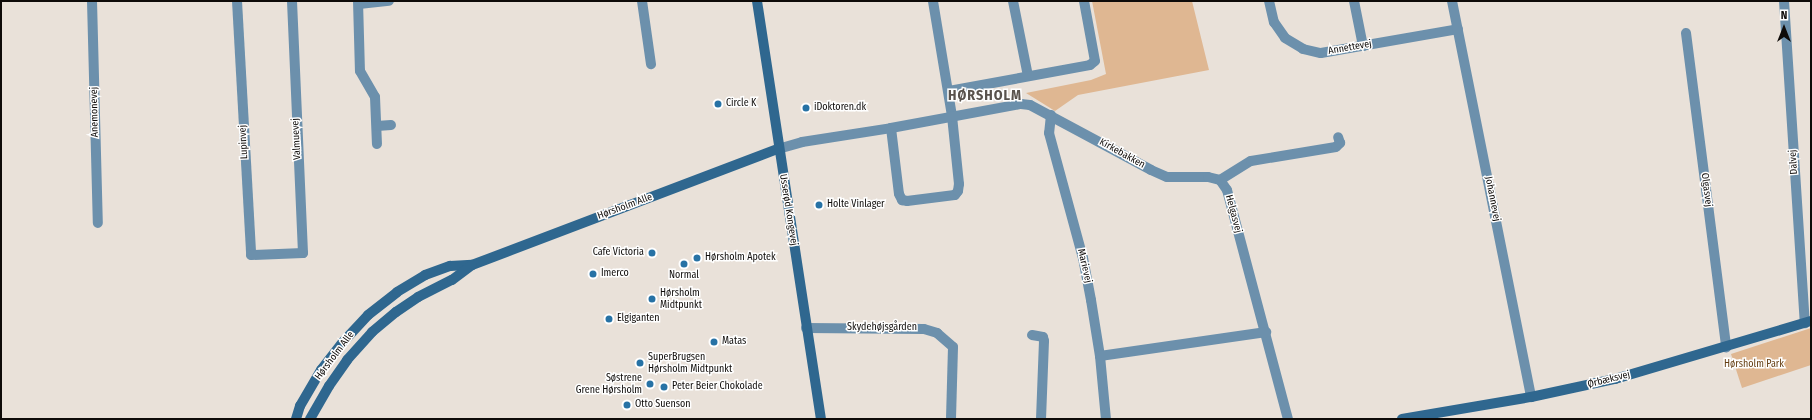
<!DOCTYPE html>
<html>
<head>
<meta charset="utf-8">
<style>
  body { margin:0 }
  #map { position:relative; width:1812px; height:420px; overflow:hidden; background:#e9e1d9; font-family:"Fira Sans Condensed",sans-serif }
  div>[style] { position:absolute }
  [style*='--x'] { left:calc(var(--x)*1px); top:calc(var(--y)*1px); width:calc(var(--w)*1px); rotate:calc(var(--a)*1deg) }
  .green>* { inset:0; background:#dfb792 }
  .street>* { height:10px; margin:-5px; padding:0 5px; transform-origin:5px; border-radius:5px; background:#6c90ac }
  .secondary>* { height:10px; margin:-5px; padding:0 5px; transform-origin:5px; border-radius:5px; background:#2f678f }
  .dots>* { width:11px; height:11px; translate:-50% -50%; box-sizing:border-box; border:2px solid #fff; border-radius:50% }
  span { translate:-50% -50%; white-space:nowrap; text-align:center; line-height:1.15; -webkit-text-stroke:3px #fff; paint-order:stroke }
  .street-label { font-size:10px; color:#0e0b09 }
  .poi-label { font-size:10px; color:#0e0b09 }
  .left { translate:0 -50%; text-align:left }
  .right { translate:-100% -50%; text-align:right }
  .park-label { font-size:10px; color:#653e12 }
  .district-label { font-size:14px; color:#59524c; font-weight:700; letter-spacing:1px }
  .frame { position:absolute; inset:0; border:2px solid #0e0b09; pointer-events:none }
  .north { position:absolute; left:1764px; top:8px; width:40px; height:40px; -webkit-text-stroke:3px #fff; paint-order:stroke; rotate:0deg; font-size:11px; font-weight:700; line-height:16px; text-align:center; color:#0e0b09 }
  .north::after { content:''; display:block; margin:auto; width:14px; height:18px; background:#0e0b09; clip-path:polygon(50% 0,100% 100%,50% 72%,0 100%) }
</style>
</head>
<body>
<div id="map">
  <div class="green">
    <div style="clip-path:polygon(1092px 1px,1192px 1px,1209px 70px,1078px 95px,1055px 111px,1026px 93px,1091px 80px,1106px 74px)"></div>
    <div style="clip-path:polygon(1811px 328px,1811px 365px,1742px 388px,1731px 354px)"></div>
  </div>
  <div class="street">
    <div style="--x:92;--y:1;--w:222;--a:88.5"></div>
    <div style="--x:237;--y:1;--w:254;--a:86.8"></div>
    <div style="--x:251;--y:255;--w:52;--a:-2.2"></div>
    <div style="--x:303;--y:253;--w:252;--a:-92.5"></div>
    <div style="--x:358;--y:1;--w:70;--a:88.4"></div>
    <div style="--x:360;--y:71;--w:30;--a:60"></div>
    <div style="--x:375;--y:97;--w:47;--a:87.6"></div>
    <div style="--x:642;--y:1;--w:64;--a:81.9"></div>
    <div style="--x:1013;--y:1;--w:76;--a:78.7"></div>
    <div style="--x:1269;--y:1;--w:22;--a:77"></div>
    <div style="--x:1274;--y:22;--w:19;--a:55"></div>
    <div style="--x:1285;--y:38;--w:21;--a:31"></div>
    <div style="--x:1303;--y:49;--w:18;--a:13"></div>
    <div style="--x:1321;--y:53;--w:139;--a:-9.9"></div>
    <div style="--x:1354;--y:1;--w:46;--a:78.7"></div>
    <div style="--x:1452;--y:1;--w:404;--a:78.7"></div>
    <div style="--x:1784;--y:1;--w:323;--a:86.3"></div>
    <div style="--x:359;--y:4;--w:30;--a:-6"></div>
    <div style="--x:1686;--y:33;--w:317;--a:82.7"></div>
    <div style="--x:949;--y:91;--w:143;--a:-10.4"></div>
    <div style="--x:1090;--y:65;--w:6;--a:-39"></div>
    <div style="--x:1095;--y:61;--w:61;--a:-100.4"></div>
    <div style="--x:1051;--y:115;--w:18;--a:96"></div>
    <div style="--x:1049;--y:133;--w:130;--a:74.8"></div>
    <div style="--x:1083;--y:258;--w:43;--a:79.2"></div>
    <div style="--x:1091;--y:300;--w:57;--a:80.9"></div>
    <div style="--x:1100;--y:356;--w:63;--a:84.6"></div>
    <div style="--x:377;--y:126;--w:14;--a:-4"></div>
    <div style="--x:891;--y:128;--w:66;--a:83.1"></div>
    <div style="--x:899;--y:194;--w:7;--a:63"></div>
    <div style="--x:902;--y:200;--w:5;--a:11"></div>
    <div style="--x:907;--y:201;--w:48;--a:-7.1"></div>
    <div style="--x:955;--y:195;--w:5;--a:-53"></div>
    <div style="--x:958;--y:191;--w:7;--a:-82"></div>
    <div style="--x:959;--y:184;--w:68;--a:-95.9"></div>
    <div style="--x:952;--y:116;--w:117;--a:-99.4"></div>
    <div style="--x:778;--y:149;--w:25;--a:-16"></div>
    <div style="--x:802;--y:142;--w:90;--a:-8.9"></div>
    <div style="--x:891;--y:128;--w:132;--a:-10.5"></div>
    <div style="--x:1021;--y:104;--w:9;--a:6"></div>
    <div style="--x:1030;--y:105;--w:137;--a:28.2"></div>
    <div style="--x:1151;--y:170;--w:17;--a:24"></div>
    <div style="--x:1167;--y:177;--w:41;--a:0"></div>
    <div style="--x:1208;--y:177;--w:12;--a:14"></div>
    <div style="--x:1220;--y:180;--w:12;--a:55"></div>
    <div style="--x:1227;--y:190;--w:237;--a:75.1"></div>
    <div style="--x:1220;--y:180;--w:36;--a:-32"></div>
    <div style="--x:1251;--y:161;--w:86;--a:-9.4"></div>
    <div style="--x:1336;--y:147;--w:6;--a:-45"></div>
    <div style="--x:1340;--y:143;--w:6;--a:-108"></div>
    <div style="--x:806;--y:328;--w:118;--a:0.5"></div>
    <div style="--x:924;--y:329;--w:14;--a:17"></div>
    <div style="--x:937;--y:333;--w:21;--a:41"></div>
    <div style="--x:953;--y:347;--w:72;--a:91.6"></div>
    <div style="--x:1032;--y:335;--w:11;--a:10"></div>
    <div style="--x:1043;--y:337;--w:4;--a:76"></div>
    <div style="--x:1044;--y:341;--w:78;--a:92.2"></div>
    <div style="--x:1100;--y:356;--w:168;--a:-8.2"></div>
  </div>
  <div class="secondary">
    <div style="--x:757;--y:1;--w:423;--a:81.3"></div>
    <div style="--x:296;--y:419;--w:14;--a:-73"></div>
    <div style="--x:300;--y:406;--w:42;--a:-59.7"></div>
    <div style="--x:321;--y:370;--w:36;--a:-52"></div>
    <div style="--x:343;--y:342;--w:37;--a:-47"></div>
    <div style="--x:368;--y:315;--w:37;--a:-38"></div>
    <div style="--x:397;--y:292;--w:33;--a:-31"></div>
    <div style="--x:425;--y:275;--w:27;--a:-20"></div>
    <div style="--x:450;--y:266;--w:22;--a:-3"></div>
    <div style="--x:472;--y:265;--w:327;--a:-20.8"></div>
    <div style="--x:310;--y:419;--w:38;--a:-60"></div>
    <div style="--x:329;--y:386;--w:32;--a:-55"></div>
    <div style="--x:347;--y:360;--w:38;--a:-48"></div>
    <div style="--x:372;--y:332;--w:31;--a:-40"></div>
    <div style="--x:396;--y:312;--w:27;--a:-34"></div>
    <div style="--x:418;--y:297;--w:38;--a:-27"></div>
    <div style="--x:452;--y:280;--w:25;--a:-37"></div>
    <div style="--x:1402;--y:419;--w:131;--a:-9.7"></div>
    <div style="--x:1531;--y:397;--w:86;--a:-12.1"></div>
    <div style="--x:1615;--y:379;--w:204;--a:-16.5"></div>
  </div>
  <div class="dots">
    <div style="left:718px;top:104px;background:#2772a5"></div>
    <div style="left:806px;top:108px;background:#2772a5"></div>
    <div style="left:819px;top:205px;background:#2772a5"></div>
    <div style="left:652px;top:253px;background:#2772a5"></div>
    <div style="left:697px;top:258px;background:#2772a5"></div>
    <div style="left:684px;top:264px;background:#2772a5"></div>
    <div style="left:593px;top:274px;background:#2772a5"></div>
    <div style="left:652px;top:299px;background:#2772a5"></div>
    <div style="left:609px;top:319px;background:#2772a5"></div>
    <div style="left:714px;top:342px;background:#2772a5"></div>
    <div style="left:640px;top:363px;background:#2772a5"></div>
    <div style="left:650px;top:384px;background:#2772a5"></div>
    <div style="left:664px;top:387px;background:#2772a5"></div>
    <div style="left:627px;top:405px;background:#2772a5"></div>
  </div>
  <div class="street-label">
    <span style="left:1350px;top:48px;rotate:-10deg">Annettevej</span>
    <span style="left:95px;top:112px;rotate:-91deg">Anemonevej</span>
    <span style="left:297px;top:139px;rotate:-93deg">Valmuevej</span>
    <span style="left:244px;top:142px;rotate:-93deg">Lupinvej</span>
    <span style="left:1122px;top:154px;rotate:29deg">Kirkebakken</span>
    <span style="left:1794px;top:162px;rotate:-94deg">Dalvej</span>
    <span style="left:1706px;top:190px;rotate:83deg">Olgasvej</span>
    <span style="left:1492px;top:199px;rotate:79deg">Johannevej</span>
    <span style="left:625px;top:207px;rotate:-20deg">Hørsholm Alle</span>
    <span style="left:788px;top:210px;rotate:81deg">Usserød Kongevej</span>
    <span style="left:1233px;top:214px;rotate:75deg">Helgasvej</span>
    <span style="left:1084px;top:266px;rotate:77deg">Marievej</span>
    <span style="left:882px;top:328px">Skydehøjsgården</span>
    <span style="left:335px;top:356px;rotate:-53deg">Hørsholm Alle</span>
    <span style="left:1609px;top:380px;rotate:-14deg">Ørbæksvej</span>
  </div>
  <div class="poi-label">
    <span class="left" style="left:726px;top:104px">Circle K</span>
    <span class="left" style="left:814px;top:108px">iDoktoren.dk</span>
    <span class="left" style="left:827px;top:205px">Holte Vinlager</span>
    <span class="right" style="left:644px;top:253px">Cafe Victoria</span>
    <span class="left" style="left:705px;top:258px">Hørsholm Apotek</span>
    <span class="left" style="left:601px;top:274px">Imerco</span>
    <span style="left:684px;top:276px">Normal</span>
    <span class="left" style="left:660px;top:299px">Hørsholm<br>Midtpunkt</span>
    <span class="left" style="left:617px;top:319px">Elgiganten</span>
    <span class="left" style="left:722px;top:342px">Matas</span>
    <span class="left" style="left:648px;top:363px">SuperBrugsen<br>Hørsholm Midtpunkt</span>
    <span class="right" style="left:642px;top:384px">Søstrene<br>Grene Hørsholm</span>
    <span class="left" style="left:672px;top:387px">Peter Beier Chokolade</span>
    <span class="left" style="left:635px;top:405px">Otto Suenson</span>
  </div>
  <div class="park-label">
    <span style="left:1754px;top:365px">Hørsholm Park</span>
  </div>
  <div class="district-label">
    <span style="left:985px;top:96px">HØRSHOLM</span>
  </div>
  <div class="frame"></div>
  <div class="north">N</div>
</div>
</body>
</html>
